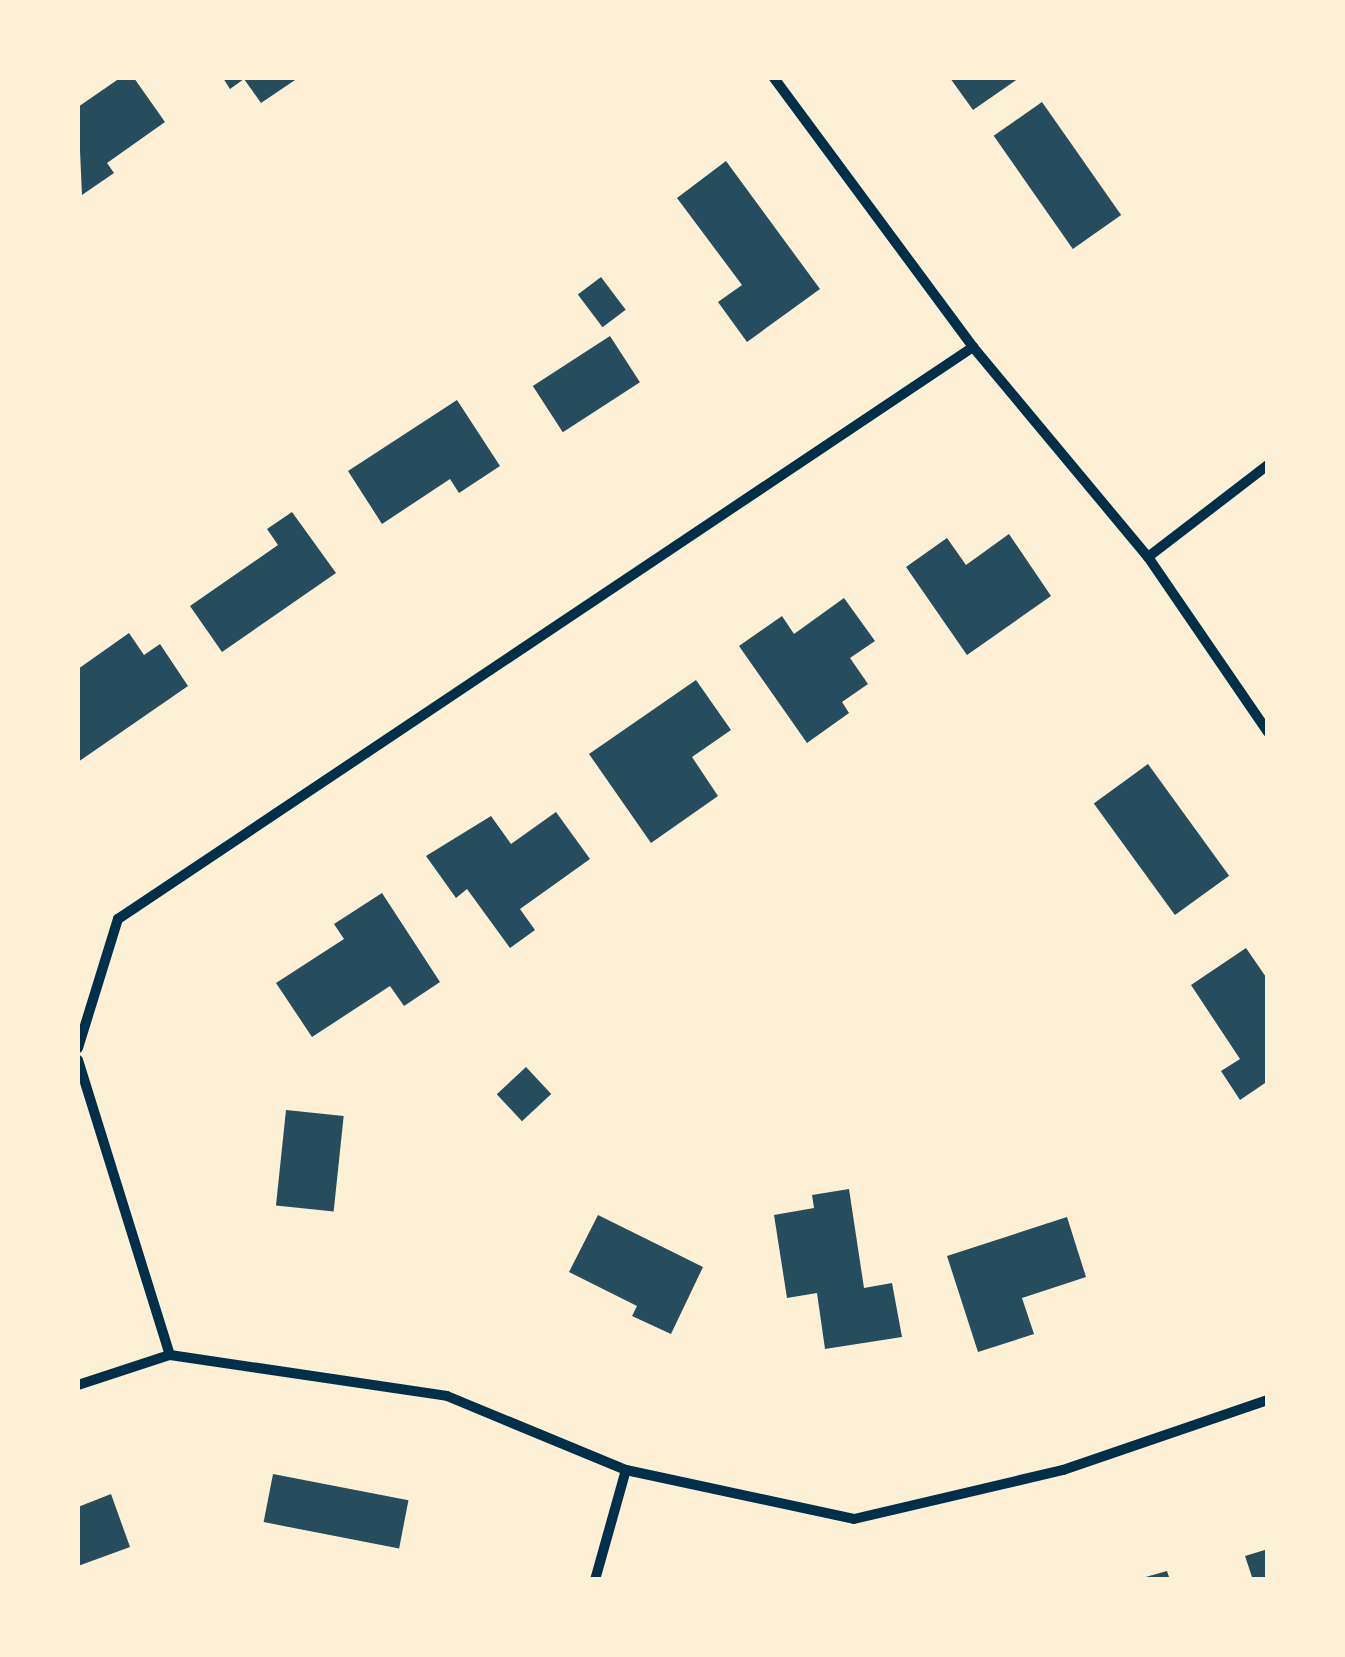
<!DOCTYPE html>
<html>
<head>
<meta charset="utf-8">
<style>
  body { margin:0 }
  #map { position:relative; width:1345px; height:1657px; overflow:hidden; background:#fdf0d5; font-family:Figtree,sans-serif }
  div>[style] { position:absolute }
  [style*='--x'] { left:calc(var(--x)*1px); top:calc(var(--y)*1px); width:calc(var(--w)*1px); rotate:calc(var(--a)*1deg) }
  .building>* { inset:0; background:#264d5e; transform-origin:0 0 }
  .minor>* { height:10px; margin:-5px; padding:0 5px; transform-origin:5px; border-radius:5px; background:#003049 }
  span { translate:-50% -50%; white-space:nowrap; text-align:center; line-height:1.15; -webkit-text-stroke:9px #fdf0d5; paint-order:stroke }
  .frame { position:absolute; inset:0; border:80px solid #fdf0d5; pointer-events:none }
</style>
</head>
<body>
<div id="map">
  <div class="building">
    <div style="clip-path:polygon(120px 78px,134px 78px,165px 122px,107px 163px,114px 173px,82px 195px,78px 107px)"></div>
    <div style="clip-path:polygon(223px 78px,298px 78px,261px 103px,244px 79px,230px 89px)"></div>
    <div style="clip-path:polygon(950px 78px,1019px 78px,973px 110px)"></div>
    <div style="left:1042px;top:102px;width:138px;height:59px;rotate:55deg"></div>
    <div style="clip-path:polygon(726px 161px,820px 289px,747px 342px,718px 302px,742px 285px,677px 198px)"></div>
    <div style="left:601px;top:277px;width:41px;height:29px;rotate:53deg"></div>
    <div style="left:610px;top:336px;width:55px;height:92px;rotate:57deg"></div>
    <div style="clip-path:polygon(457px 400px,500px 466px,459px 493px,450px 479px,382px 524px,348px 471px)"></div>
    <div style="clip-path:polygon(292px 512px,336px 573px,222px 652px,190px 606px,278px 545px,267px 529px)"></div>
    <div style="clip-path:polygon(1009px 534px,1051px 596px,967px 655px,906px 567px,947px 538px,966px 565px)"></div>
    <div style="clip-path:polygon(844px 598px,875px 641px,850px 658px,868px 684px,842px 702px,849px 713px,807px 743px,739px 646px,782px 616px,794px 634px)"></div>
    <div style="clip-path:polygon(129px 633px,144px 655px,160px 644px,188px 686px,78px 762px,78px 669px)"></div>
    <div style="clip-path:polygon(696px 680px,731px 730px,692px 757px,718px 796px,651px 843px,589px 754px)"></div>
    <div style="left:1148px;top:764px;width:138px;height:67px;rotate:54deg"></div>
    <div style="clip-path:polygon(556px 812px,590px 859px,520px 909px,535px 930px,510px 948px,467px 889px,456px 898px,426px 856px,491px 816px,511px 844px)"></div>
    <div style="clip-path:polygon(382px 893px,440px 982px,404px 1006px,390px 986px,312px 1037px,276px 983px,344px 939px,334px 924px)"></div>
    <div style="clip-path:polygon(1246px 948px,1268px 980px,1268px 1081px,1240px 1100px,1221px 1071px,1240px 1059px,1191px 985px)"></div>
    <div style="left:526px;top:1067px;width:37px;height:40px;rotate:47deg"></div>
    <div style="left:286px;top:1110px;width:58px;height:96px;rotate:6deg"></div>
    <div style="clip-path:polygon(849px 1189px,864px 1288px,892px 1283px,902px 1337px,825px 1349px,817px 1293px,787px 1298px,774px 1215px,814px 1208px,812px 1195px)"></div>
    <div style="clip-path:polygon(598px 1215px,703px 1267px,671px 1334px,632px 1316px,637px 1306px,569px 1272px)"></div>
    <div style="clip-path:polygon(1067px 1217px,1086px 1277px,1022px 1298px,1034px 1334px,978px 1352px,947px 1256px)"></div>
    <div style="left:273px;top:1474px;width:138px;height:49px;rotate:11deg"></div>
    <div style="clip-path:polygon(111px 1494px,130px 1547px,78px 1566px,78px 1507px)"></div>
    <div style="clip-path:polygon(1268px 1549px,1268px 1580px,1253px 1580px,1245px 1556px)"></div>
    <div style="clip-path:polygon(1167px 1571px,1170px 1580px,1142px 1580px,1142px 1578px)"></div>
  </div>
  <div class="minor">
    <div style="--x:774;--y:78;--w:335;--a:53.5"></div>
    <div style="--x:973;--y:347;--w:273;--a:50.2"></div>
    <div style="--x:1148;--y:557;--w:212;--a:55.6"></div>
    <div style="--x:1148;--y:557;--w:151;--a:-37.5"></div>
    <div style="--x:78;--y:1048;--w:135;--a:-72.8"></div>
    <div style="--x:118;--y:919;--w:1029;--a:-33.78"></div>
    <div style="--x:78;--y:1060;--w:309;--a:72.7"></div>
    <div style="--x:78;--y:1385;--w:97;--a:-18.1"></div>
    <div style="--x:170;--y:1355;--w:280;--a:8.4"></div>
    <div style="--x:447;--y:1396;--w:194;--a:22.5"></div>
    <div style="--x:626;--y:1470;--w:233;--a:12.1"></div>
    <div style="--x:854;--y:1519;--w:215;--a:-13.2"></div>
    <div style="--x:1063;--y:1470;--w:217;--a:-18.9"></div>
    <div style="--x:595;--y:1580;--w:114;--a:-74.3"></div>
  </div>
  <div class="frame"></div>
</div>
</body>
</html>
